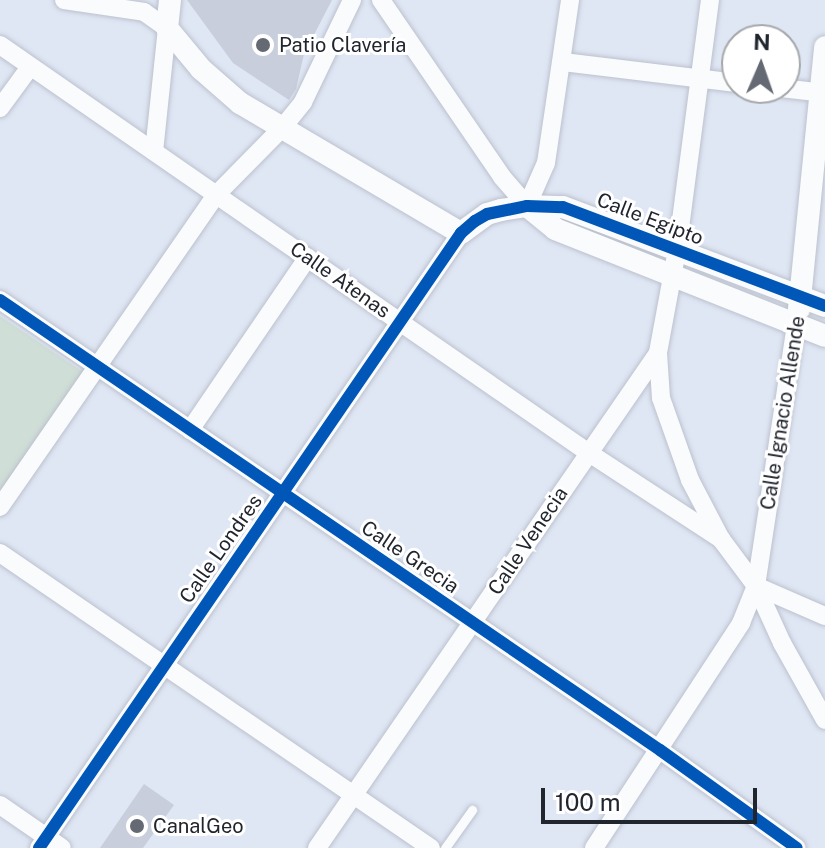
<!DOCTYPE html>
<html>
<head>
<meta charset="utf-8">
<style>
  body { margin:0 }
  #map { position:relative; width:825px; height:848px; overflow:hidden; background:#dfe6f4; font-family:"Public Sans",sans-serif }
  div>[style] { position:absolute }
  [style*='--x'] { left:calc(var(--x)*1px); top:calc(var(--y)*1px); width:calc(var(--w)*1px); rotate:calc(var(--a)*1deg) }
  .green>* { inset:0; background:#cfded7 }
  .building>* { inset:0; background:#c8cedb }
  .roads { filter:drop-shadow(0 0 2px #bcc1cd) drop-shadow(0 0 2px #bcc1cd) }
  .service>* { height:9px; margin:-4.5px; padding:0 4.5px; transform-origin:4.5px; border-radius:4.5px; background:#fafbfd }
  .minor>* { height:18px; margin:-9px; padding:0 9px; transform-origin:9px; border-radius:9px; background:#fafbfd }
  .tertiary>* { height:22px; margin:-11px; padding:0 11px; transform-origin:11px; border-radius:11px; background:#fafbfd }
  .cycleway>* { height:12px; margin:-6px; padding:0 6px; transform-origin:6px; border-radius:6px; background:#0057b8 }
  .dots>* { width:22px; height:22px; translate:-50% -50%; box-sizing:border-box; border:4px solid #fff; border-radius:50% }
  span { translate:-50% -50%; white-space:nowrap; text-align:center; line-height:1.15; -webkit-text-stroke:6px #fff; paint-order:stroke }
  .poi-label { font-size:20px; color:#21252e }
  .left { translate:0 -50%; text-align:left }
  .street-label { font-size:20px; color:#21252e }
  .north { position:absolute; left:721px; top:24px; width:80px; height:80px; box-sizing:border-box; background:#fff; border:2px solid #a6a8ab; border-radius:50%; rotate:2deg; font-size:22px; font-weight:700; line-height:32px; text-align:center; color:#21252e }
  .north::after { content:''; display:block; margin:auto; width:28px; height:36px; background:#646973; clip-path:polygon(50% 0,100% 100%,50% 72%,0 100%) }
  .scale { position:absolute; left:541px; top:788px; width:216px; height:36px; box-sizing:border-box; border:4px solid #21252e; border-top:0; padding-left:10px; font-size:24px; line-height:28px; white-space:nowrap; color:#21252e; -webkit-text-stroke:6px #fff; paint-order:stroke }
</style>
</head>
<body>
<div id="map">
  <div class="green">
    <div style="clip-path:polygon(0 316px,83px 372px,0 491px)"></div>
  </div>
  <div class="building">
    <div style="clip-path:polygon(187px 0,332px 0,304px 54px,296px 89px,289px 100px,233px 63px)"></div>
    <div style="clip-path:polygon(144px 784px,174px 805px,143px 848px,100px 848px)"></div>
  </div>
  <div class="roads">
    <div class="service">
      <div style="--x:445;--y:848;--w:47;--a:-54.6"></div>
    </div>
    <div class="minor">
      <div style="--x:64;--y:0;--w:81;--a:8.5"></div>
      <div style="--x:144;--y:12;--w:28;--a:35"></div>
      <div style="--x:167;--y:28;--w:124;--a:96"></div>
      <div style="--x:381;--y:0;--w:214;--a:55.6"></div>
      <div style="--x:502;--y:177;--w:38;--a:49"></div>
      <div style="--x:527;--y:206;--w:47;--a:-66.2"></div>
      <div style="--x:546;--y:163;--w:165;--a:-81.6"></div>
      <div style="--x:710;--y:0;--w:252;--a:97.5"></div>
      <div style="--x:677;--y:250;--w:105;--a:100.5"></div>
      <div style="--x:658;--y:353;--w:45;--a:86.2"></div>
      <div style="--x:661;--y:398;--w:87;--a:70.5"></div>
      <div style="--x:690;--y:480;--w:67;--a:62.3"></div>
      <div style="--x:721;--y:539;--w:59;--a:53.3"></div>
      <div style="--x:756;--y:586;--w:63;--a:65.5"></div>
      <div style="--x:782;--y:643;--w:88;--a:60.8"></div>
      <div style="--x:0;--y:45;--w:717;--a:34.71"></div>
      <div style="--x:589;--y:453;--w:158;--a:33.1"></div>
      <div style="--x:563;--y:62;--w:175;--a:6.9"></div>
      <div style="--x:781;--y:88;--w:44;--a:6.5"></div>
      <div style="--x:0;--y:108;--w:51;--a:-53.8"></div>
      <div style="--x:0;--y:300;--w:799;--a:34.29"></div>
      <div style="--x:660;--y:750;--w:168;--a:35.6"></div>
      <div style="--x:190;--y:430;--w:209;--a:-55.7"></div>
      <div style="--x:0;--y:507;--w:378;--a:-55.3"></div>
      <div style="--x:215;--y:196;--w:97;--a:-45.4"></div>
      <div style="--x:283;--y:127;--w:32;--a:-51"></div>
      <div style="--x:303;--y:102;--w:113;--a:-64.3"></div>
      <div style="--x:0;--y:553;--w:522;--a:34.39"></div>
      <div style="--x:756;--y:586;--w:75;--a:23.5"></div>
      <div style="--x:0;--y:805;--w:75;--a:34.7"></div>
      <div style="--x:39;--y:848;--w:746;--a:-55.54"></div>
      <div style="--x:317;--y:848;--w:601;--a:-55.44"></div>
      <div style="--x:594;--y:848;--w:269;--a:-56.8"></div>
      <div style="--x:741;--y:623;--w:40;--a:-68"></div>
      <div style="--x:756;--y:586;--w:263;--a:-81.3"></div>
    </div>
    <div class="tertiary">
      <div style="--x:170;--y:0;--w:28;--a:96"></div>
      <div style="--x:167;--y:28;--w:53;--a:50.3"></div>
      <div style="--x:201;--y:69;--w:52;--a:41.1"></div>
      <div style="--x:240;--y:103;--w:256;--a:30.5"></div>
      <div style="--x:461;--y:233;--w:32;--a:-36"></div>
      <div style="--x:487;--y:214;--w:15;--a:-16"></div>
      <div style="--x:501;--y:210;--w:26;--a:-9"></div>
      <div style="--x:527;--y:206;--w:36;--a:2"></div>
      <div style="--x:563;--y:207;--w:280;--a:20.7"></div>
      <div style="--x:527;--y:206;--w:36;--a:39"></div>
      <div style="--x:555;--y:229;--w:290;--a:21.6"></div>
      <div style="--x:799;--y:309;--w:263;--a:-84.3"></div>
    </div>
  </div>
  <div class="cycleway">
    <div style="--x:0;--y:300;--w:799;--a:34.29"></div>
    <div style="--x:660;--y:750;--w:168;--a:35.6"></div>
    <div style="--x:39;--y:848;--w:746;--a:-55.54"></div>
    <div style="--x:461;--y:233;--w:18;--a:-41"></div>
    <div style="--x:475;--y:221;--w:14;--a:-30"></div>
    <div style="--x:487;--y:214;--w:41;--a:-11.3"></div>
    <div style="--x:527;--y:206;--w:36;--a:2"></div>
    <div style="--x:563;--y:207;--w:280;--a:20.7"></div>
  </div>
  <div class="dots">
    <div style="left:263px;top:45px;background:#646973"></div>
    <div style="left:137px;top:826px;background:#646973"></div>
  </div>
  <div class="poi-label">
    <span class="left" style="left:279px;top:45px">Patio Clavería</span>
    <span class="left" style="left:153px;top:826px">CanalGeo</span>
  </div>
  <div class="street-label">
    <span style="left:650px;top:219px;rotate:21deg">Calle Egipto</span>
    <span style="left:340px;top:280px;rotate:35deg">Calle Atenas</span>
    <span style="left:783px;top:413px;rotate:-81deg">Calle Ignacio Allende</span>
    <span style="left:528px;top:541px;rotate:-56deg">Calle Venecia</span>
    <span style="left:221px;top:549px;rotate:-55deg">Calle Londres</span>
    <span style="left:410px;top:557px;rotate:34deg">Calle Grecia</span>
  </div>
  <div class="north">N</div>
  <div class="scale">100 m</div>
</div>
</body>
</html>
